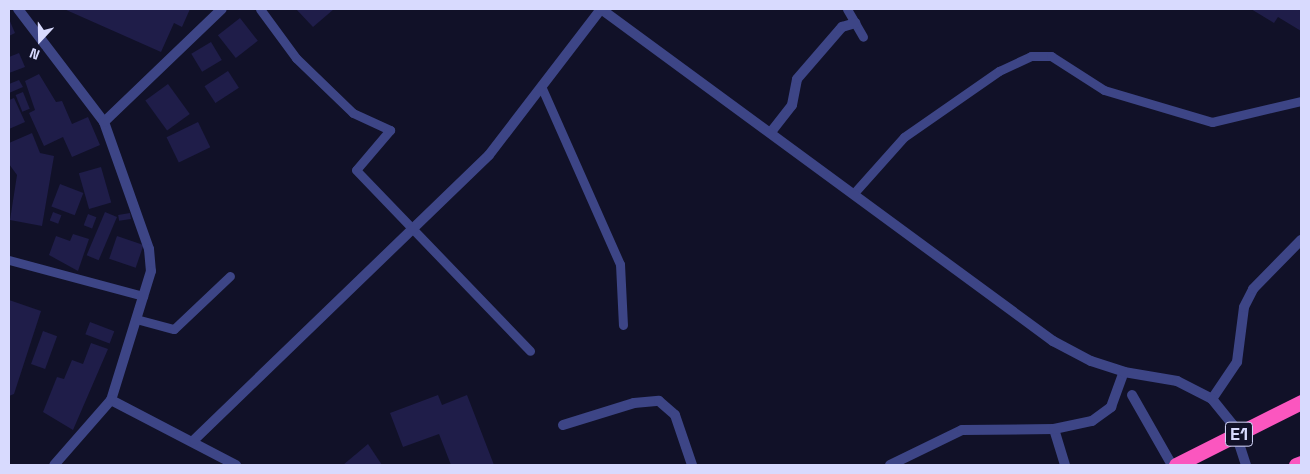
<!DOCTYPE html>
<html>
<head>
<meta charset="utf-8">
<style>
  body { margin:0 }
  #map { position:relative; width:1310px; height:474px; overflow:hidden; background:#111128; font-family:"Space Grotesk",sans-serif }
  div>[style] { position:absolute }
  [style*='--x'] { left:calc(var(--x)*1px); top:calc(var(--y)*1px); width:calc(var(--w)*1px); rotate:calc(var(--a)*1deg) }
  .building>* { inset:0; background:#1f1d49; transform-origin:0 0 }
  .service>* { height:9px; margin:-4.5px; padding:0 4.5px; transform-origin:4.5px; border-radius:4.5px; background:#3d4586 }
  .pedestrian>* { height:10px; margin:-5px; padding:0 5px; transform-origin:5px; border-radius:5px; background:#3d4586 }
  .minor>* { height:10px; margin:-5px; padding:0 5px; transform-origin:5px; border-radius:5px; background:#3d4586 }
  .tertiary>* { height:10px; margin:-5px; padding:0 5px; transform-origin:5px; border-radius:5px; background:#3d4586 }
  .motorway>* { height:15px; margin:-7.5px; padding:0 7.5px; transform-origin:7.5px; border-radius:7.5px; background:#fb56bf }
  .motorway-bridge>* { height:15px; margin:-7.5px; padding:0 7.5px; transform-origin:7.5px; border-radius:7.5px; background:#fb56bf }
  span { translate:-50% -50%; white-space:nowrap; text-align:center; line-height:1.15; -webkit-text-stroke:5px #111128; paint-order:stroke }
  .shield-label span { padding:1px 4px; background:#111128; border:1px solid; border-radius:4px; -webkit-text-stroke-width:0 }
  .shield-label { font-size:18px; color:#d8dafe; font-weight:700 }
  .frame { position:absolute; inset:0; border:10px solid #d8dafe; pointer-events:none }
  .north { position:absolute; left:15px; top:15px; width:50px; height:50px; -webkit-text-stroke:4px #111128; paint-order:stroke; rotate:201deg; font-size:14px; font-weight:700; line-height:20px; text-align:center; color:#d8dafe }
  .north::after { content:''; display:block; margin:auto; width:18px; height:22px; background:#d8dafe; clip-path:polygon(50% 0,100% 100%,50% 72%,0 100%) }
</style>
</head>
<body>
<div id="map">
  <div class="building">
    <div style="clip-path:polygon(64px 9px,190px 9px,182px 27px,174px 23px,161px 52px)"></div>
    <div style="clip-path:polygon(296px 9px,334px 9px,313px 27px)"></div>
    <div style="clip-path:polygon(1251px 9px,1301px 9px,1301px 31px,1278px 17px,1274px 23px)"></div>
    <div style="left:240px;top:18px;width:29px;height:28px;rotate:52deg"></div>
    <div style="clip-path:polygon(9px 19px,15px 33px,9px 36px)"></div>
    <div style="left:211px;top:42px;width:21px;height:23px;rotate:59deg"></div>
    <div style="clip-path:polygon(19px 53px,25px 67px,9px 73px,9px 57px)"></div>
    <div style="left:228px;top:71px;width:20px;height:28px;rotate:57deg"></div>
    <div style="clip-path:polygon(39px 74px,56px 102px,62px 101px,72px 124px,88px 117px,100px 145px,72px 157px,63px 137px,44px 146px,29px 113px,35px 110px,25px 81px)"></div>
    <div style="clip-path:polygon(19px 80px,23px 87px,9px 93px,9px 84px)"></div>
    <div style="left:168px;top:84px;width:37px;height:28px;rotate:54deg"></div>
    <div style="left:23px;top:92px;width:18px;height:8px;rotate:68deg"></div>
    <div style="clip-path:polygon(14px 98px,25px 122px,9px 129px,9px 100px)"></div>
    <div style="left:198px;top:122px;width:28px;height:35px;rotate:64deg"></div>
    <div style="clip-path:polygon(32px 133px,40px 153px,54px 156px,42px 226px,10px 220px,17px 175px,9px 164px,9px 143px)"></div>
    <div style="left:101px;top:167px;width:37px;height:23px;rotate:74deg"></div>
    <div style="left:60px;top:184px;width:25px;height:24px;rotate:21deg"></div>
    <div style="left:53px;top:212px;width:9px;height:9px;rotate:21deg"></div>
    <div style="left:105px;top:212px;width:13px;height:47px;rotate:23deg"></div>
    <div style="left:130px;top:213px;width:6px;height:12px;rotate:81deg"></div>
    <div style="left:88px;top:214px;width:9px;height:12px;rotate:21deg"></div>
    <div style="clip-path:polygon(73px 234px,89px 239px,78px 271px,49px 255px,56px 236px,70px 241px)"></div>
    <div style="left:117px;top:236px;width:28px;height:24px;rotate:19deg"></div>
    <div style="clip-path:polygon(9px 300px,41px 311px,14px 394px,9px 396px)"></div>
    <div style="left:90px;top:322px;width:26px;height:13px;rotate:21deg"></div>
    <div style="left:43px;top:331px;width:15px;height:35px;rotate:20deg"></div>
    <div style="clip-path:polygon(91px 343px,108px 349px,73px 430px,43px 412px,57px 377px,64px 379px,72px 360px,83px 364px)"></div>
    <div style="clip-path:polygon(438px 395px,442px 405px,467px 395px,494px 465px,451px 465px,439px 434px,403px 447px,390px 413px)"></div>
    <div style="clip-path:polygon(368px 444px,382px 465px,343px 465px)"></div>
  </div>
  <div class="service">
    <div style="--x:260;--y:9;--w:61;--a:53.7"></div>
    <div style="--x:296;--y:58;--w:79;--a:44"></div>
    <div style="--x:353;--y:113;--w:41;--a:24.7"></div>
    <div style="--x:390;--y:130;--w:52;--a:130.4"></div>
    <div style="--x:356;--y:170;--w:251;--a:46.1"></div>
    <div style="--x:847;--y:9;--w:32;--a:60"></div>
    <div style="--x:541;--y:86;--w:195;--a:66.1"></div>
    <div style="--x:620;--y:264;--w:61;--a:87.2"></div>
    <div style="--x:854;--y:193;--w:75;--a:-48.2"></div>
    <div style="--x:904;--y:137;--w:116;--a:-34.8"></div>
    <div style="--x:999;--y:71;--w:35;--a:-25"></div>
    <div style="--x:1031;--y:56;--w:20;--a:0"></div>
    <div style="--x:1051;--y:56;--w:63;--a:32.7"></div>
    <div style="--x:1104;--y:90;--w:113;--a:16.5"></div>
    <div style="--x:1212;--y:122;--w:91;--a:-13.3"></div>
    <div style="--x:9;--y:260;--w:139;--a:15"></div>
    <div style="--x:136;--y:319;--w:39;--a:15"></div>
    <div style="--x:174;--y:329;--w:77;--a:-43.4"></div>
  </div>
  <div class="pedestrian">
    <div style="--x:1132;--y:395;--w:81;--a:60.3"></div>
  </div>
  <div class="minor">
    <div style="--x:18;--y:9;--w:142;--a:52.7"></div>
    <div style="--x:104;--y:122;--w:135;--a:70.5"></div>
    <div style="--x:149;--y:249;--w:22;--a:85"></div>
    <div style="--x:151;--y:271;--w:135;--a:107.2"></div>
    <div style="--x:111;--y:400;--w:86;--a:131.2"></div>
    <div style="--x:104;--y:122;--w:163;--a:-43.8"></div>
    <div style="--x:771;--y:132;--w:34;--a:-52"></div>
    <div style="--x:792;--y:105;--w:26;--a:-79"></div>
    <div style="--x:797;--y:79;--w:69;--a:-49.1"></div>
    <div style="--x:842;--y:27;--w:14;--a:-17"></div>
    <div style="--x:1212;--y:399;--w:45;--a:-56"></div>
    <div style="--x:1237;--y:362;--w:55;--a:-82.7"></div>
    <div style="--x:1244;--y:307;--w:20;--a:-63"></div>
    <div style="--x:1253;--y:289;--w:69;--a:-45.6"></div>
    <div style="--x:111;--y:400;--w:141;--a:27.5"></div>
    <div style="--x:563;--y:425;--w:74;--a:-17.2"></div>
    <div style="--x:634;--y:403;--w:25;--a:-5"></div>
    <div style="--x:659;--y:401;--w:21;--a:41"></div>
    <div style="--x:675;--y:415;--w:53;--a:71.2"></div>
    <div style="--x:1054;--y:429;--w:38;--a:73"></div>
    <div style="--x:194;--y:440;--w:410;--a:-44"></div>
    <div style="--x:489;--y:155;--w:184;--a:-52.5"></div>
    <div style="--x:890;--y:465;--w:80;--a:-25.9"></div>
    <div style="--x:962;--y:430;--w:92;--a:-0.6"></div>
    <div style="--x:1054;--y:429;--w:39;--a:-12"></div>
    <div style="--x:1092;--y:421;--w:24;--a:-36"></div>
    <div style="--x:1111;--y:407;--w:37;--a:-70"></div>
  </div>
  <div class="tertiary">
    <div style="--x:601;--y:9;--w:561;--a:36.3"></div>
    <div style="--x:1053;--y:341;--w:43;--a:27.8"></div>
    <div style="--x:1091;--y:361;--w:35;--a:18"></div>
    <div style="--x:1124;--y:372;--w:54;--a:9.6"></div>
    <div style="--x:1177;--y:381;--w:39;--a:27"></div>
    <div style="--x:1212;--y:399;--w:33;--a:51"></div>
    <div style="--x:1233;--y:425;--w:42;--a:72"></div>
  </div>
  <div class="motorway">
    <div style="--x:1296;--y:465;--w:5;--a:-22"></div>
  </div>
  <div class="motorway-bridge">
    <div style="--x:1176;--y:465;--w:140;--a:-26.7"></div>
  </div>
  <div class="shield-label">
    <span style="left:1239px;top:434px">E1</span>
  </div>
  <div class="frame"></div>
  <div class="north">N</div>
</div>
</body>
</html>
